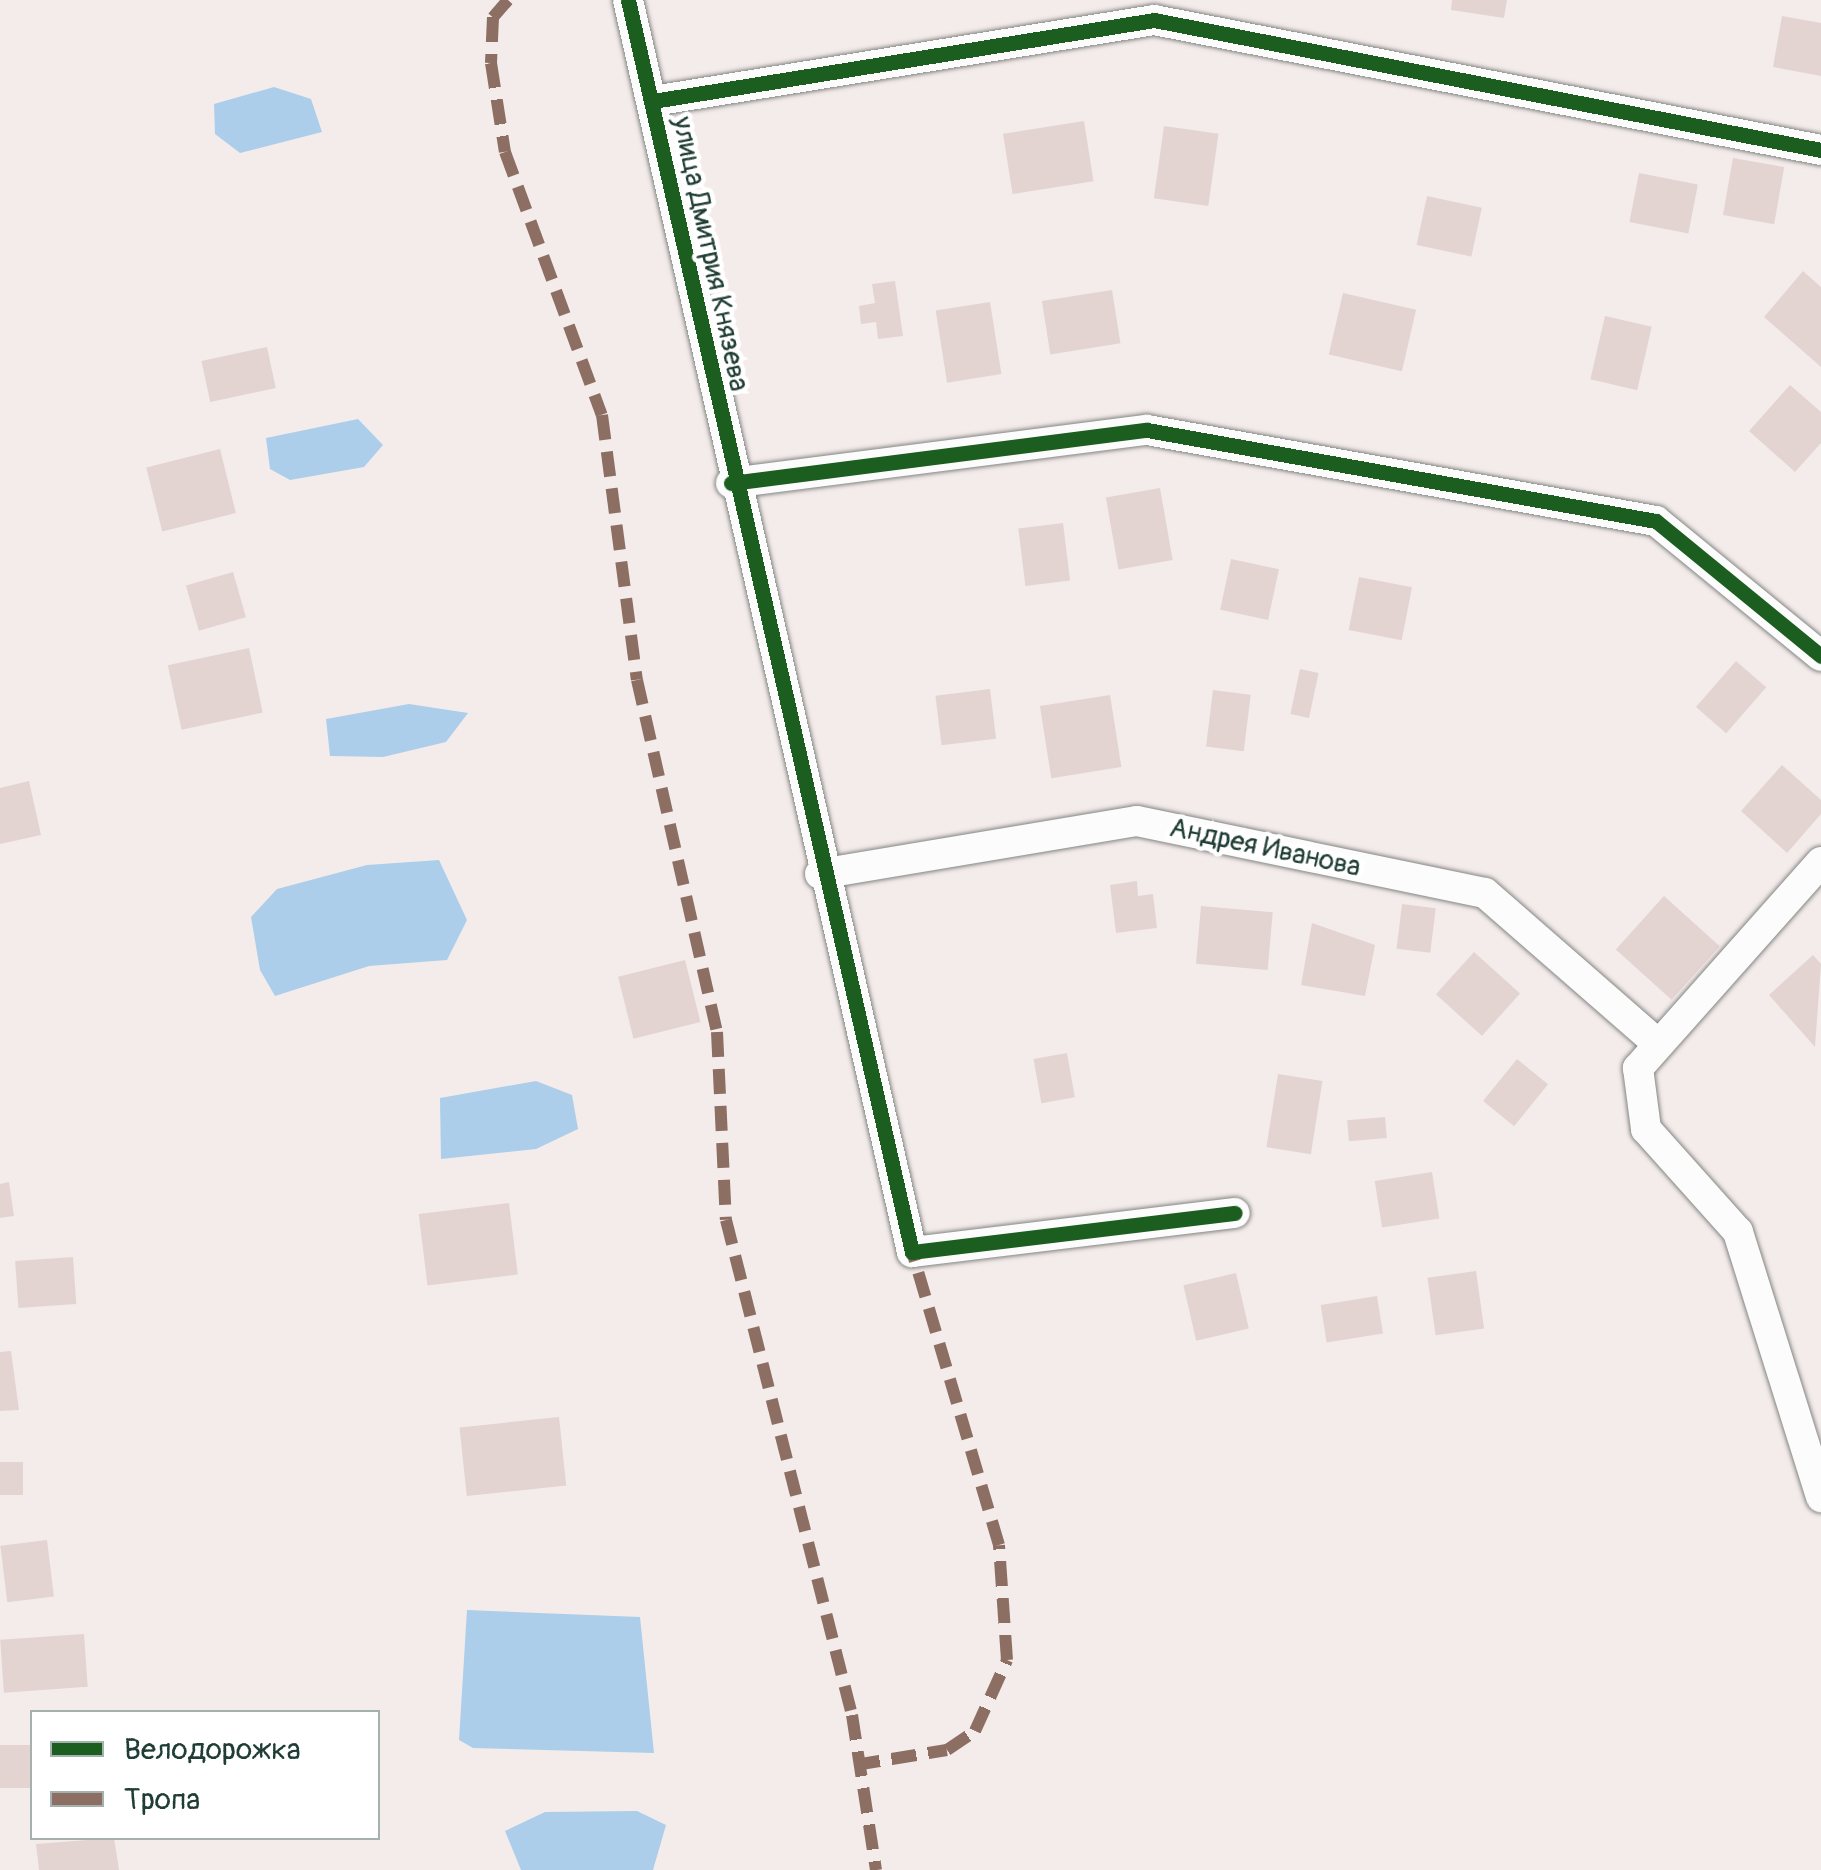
<!DOCTYPE html>
<html>
<head>
<meta charset="utf-8">
<style>
  body { margin:0 }
  #map { position:relative; width:1821px; height:1870px; overflow:hidden; background:#f4ecea; font-family:Pangolin,sans-serif }
  div>[style] { position:absolute }
  [style*='--x'] { left:calc(var(--x)*1px); top:calc(var(--y)*1px); width:calc(var(--w)*1px); rotate:calc(var(--a)*1deg) }
  .water>* { inset:0; background:#acceea }
  .building>* { inset:0; background:#e3d4d1; transform-origin:0 0 }
  .roads { filter:drop-shadow(0 0 2px #848684) drop-shadow(0 0 2px #848684) }
  .minor>* { height:30px; margin:-15px; padding:0 15px; transform-origin:15px; border-radius:15px; background:#fdfcfc }
  .quiet>* { height:12px; margin-top:-6px; transform-origin:0; background:repeating-linear-gradient(90deg,#8d6e63 0 25px,transparent 0 37px) }
  .cycleway>* { height:15px; margin:-7.5px; padding:0 7.5px; transform-origin:7.5px; border-radius:7.5px; background:#1b5e20 }
  span { translate:-50% -50%; white-space:nowrap; text-align:center; line-height:1.15; -webkit-text-stroke:9px #fff; paint-order:stroke }
  .street-label { font-size:28px; color:#1f3d34 }
  .legend { position:absolute; left:30px; top:1710px; width:350px; height:130px; box-sizing:border-box; background:#fff; border:2px solid #a5b1ae; margin:0; padding:12px 18px; list-style:none; font-size:30px; color:#1f3d34 }
  .legend li { display:flex; align-items:center; gap:20px; height:50px }
  .legend b { width:50px; border:2px solid #a5b1ae }
</style>
</head>
<body>
<div id="map">
  <div class="water">
    <div style="clip-path:polygon(274px 87px,311px 99px,322px 132px,240px 153px,215px 134px,214px 104px)"></div>
    <div style="clip-path:polygon(358px 419px,383px 445px,364px 467px,290px 480px,270px 469px,266px 438px)"></div>
    <div style="clip-path:polygon(409px 704px,468px 713px,446px 742px,383px 757px,330px 756px,326px 719px)"></div>
    <div style="clip-path:polygon(439px 860px,467px 920px,447px 960px,369px 966px,275px 996px,260px 970px,251px 917px,277px 889px,367px 865px)"></div>
    <div style="clip-path:polygon(536px 1081px,572px 1095px,578px 1129px,536px 1149px,441px 1159px,440px 1098px)"></div>
    <div style="clip-path:polygon(467px 1610px,640px 1617px,654px 1753px,473px 1748px,459px 1740px)"></div>
    <div style="clip-path:polygon(637px 1811px,666px 1825px,653px 1870px,521px 1870px,505px 1831px,545px 1812px)"></div>
  </div>
  <div class="building">
    <div style="clip-path:polygon(1452px 0,1507px 0,1504px 18px,1451px 10px)"></div>
    <div style="clip-path:polygon(1782px 16px,1821px 23px,1821px 76px,1773px 67px)"></div>
    <div style="left:1084px;top:121px;width:61px;height:82px;rotate:81deg"></div>
    <div style="left:1164px;top:126px;width:55px;height:73px;rotate:8deg"></div>
    <div style="left:1733px;top:158px;width:52px;height:58px;rotate:10deg"></div>
    <div style="left:1639px;top:173px;width:60px;height:50px;rotate:11deg"></div>
    <div style="left:1427px;top:196px;width:56px;height:50px;rotate:12deg"></div>
    <div style="clip-path:polygon(1803px 271px,1821px 287px,1821px 367px,1764px 317px)"></div>
    <div style="clip-path:polygon(895px 281px,903px 336px,878px 339px,876px 322px,861px 324px,859px 306px,875px 303px,872px 284px)"></div>
    <div style="left:1112px;top:290px;width:54px;height:71px;rotate:81deg"></div>
    <div style="left:1343px;top:293px;width:75px;height:63px;rotate:13deg"></div>
    <div style="left:990px;top:302px;width:73px;height:55px;rotate:81deg"></div>
    <div style="left:1605px;top:316px;width:48px;height:65px;rotate:13deg"></div>
    <div style="left:267px;top:347px;width:42px;height:67px;rotate:78deg"></div>
    <div style="clip-path:polygon(1790px 385px,1821px 412px,1821px 443px,1795px 472px,1749px 431px)"></div>
    <div style="left:220px;top:449px;width:66px;height:76px;rotate:76deg"></div>
    <div style="left:1160px;top:488px;width:73px;height:55px;rotate:80deg"></div>
    <div style="left:1063px;top:523px;width:58px;height:45px;rotate:83deg"></div>
    <div style="left:1231px;top:559px;width:49px;height:52px;rotate:12deg"></div>
    <div style="left:233px;top:572px;width:47px;height:49px;rotate:74deg"></div>
    <div style="left:1359px;top:577px;width:54px;height:54px;rotate:11deg"></div>
    <div style="left:249px;top:648px;width:66px;height:83px;rotate:78deg"></div>
    <div style="left:1736px;top:661px;width:40px;height:61px;rotate:41deg"></div>
    <div style="left:1300px;top:669px;width:19px;height:46px;rotate:12deg"></div>
    <div style="left:990px;top:689px;width:50px;height:55px;rotate:83deg"></div>
    <div style="left:1213px;top:690px;width:38px;height:57px;rotate:7deg"></div>
    <div style="left:1110px;top:695px;width:73px;height:71px;rotate:81deg"></div>
    <div style="clip-path:polygon(1782px 765px,1821px 800px,1821px 814px,1787px 853px,1741px 811px)"></div>
    <div style="clip-path:polygon(29px 781px,41px 835px,0 844px,0 788px)"></div>
    <div style="clip-path:polygon(1137px 881px,1138px 896px,1153px 894px,1157px 928px,1116px 933px,1110px 885px)"></div>
    <div style="left:1664px;top:896px;width:75px;height:72px;rotate:42deg"></div>
    <div style="left:1402px;top:904px;width:34px;height:45px;rotate:7deg"></div>
    <div style="left:1201px;top:906px;width:72px;height:58px;rotate:5deg"></div>
    <div style="clip-path:polygon(1312px 923px,1375px 945px,1365px 996px,1301px 985px)"></div>
    <div style="left:1474px;top:952px;width:62px;height:57px;rotate:42deg"></div>
    <div style="clip-path:polygon(1813px 955px,1821px 964px,1815px 1047px,1769px 995px)"></div>
    <div style="left:685px;top:960px;width:64px;height:69px;rotate:76deg"></div>
    <div style="left:1067px;top:1053px;width:45px;height:34px;rotate:80deg"></div>
    <div style="left:1517px;top:1059px;width:40px;height:54px;rotate:39deg"></div>
    <div style="left:1278px;top:1074px;width:45px;height:74px;rotate:9deg"></div>
    <div style="left:1385px;top:1117px;width:21px;height:38px;rotate:85deg"></div>
    <div style="left:1432px;top:1172px;width:47px;height:58px;rotate:81deg"></div>
    <div style="clip-path:polygon(9px 1182px,14px 1216px,0 1218px,0 1184px)"></div>
    <div style="left:509px;top:1203px;width:72px;height:91px;rotate:83deg"></div>
    <div style="left:73px;top:1257px;width:47px;height:58px;rotate:86deg"></div>
    <div style="left:1476px;top:1271px;width:58px;height:49px;rotate:82deg"></div>
    <div style="left:1236px;top:1273px;width:57px;height:54px;rotate:77deg"></div>
    <div style="left:1377px;top:1296px;width:38px;height:57px;rotate:81deg"></div>
    <div style="clip-path:polygon(11px 1351px,19px 1410px,0 1411px,0 1352px)"></div>
    <div style="left:559px;top:1417px;width:69px;height:100px;rotate:84deg"></div>
    <div style="left:0;top:1462px;width:23px;height:33px"></div>
    <div style="left:47px;top:1540px;width:57px;height:47px;rotate:83deg"></div>
    <div style="left:84px;top:1634px;width:53px;height:84px;rotate:86deg"></div>
    <div style="left:32px;top:1745px;width:43px;height:32px;rotate:90deg"></div>
    <div style="clip-path:polygon(114px 1838px,119px 1870px,39px 1870px,36px 1844px)"></div>
  </div>
  <div class="roads">
    <div class="minor">
      <div style="--x:628;--y:0;--w:1284;--a:77.22"></div>
      <div style="--x:912;--y:1252;--w:325;--a:-6.9"></div>
      <div style="--x:653;--y:101;--w:508;--a:-9.18"></div>
      <div style="--x:1154;--y:20;--w:680;--a:11.03"></div>
      <div style="--x:731;--y:483;--w:419;--a:-7.3"></div>
      <div style="--x:1147;--y:430;--w:517;--a:10.14"></div>
      <div style="--x:1656;--y:521;--w:213;--a:39.3"></div>
      <div style="--x:1821;--y:862;--w:276;--a:131.6"></div>
      <div style="--x:1638;--y:1068;--w:62;--a:82.5"></div>
      <div style="--x:1646;--y:1129;--w:138;--a:48.2"></div>
      <div style="--x:1738;--y:1232;--w:278;--a:72.6"></div>
      <div style="--x:820;--y:874;--w:321;--a:-9.5"></div>
      <div style="--x:1137;--y:821;--w:355;--a:11.7"></div>
      <div style="--x:1485;--y:893;--w:228;--a:41.1"></div>
    </div>
  </div>
  <div class="quiet">
    <div style="--x:508;--y:0;--w:23;--a:131"></div>
    <div style="--x:493;--y:17;--w:46;--a:92.5"></div>
    <div style="--x:491;--y:63;--w:90;--a:81.1"></div>
    <div style="--x:505;--y:152;--w:280;--a:69.8"></div>
    <div style="--x:602;--y:415;--w:267;--a:82.5"></div>
    <div style="--x:637;--y:680;--w:361;--a:77.2"></div>
    <div style="--x:717;--y:1032;--w:188;--a:87.3"></div>
    <div style="--x:726;--y:1220;--w:511;--a:75.72"></div>
    <div style="--x:852;--y:1715;--w:157;--a:81.2"></div>
    <div style="--x:855;--y:1765;--w:93;--a:-9.3"></div>
    <div style="--x:947;--y:1750;--w:34;--a:-34"></div>
    <div style="--x:975;--y:1731;--w:78;--a:-65.7"></div>
    <div style="--x:1007;--y:1660;--w:115;--a:-94"></div>
    <div style="--x:999;--y:1545;--w:306;--a:-106.5"></div>
  </div>
  <div class="cycleway">
    <div style="--x:628;--y:0;--w:1284;--a:77.22"></div>
    <div style="--x:912;--y:1252;--w:325;--a:-6.9"></div>
    <div style="--x:653;--y:101;--w:508;--a:-9.18"></div>
    <div style="--x:1154;--y:20;--w:680;--a:11.03"></div>
    <div style="--x:731;--y:483;--w:419;--a:-7.3"></div>
    <div style="--x:1147;--y:430;--w:517;--a:10.14"></div>
    <div style="--x:1656;--y:521;--w:213;--a:39.3"></div>
  </div>
  <div class="street-label">
    <span style="left:710px;top:254px;rotate:78deg">улица Дмитрия Князева</span>
    <span style="left:1265px;top:848px;rotate:12deg">Андрея Иванова</span>
  </div>
  <ul class="legend">
  <li><b style="height:12px;background:#1b5e20"></b>Велодорожка</li>
  <li><b style="height:12px;background:#8d6e63"></b>Тропа</li>
  </ul>
</div>
</body>
</html>
